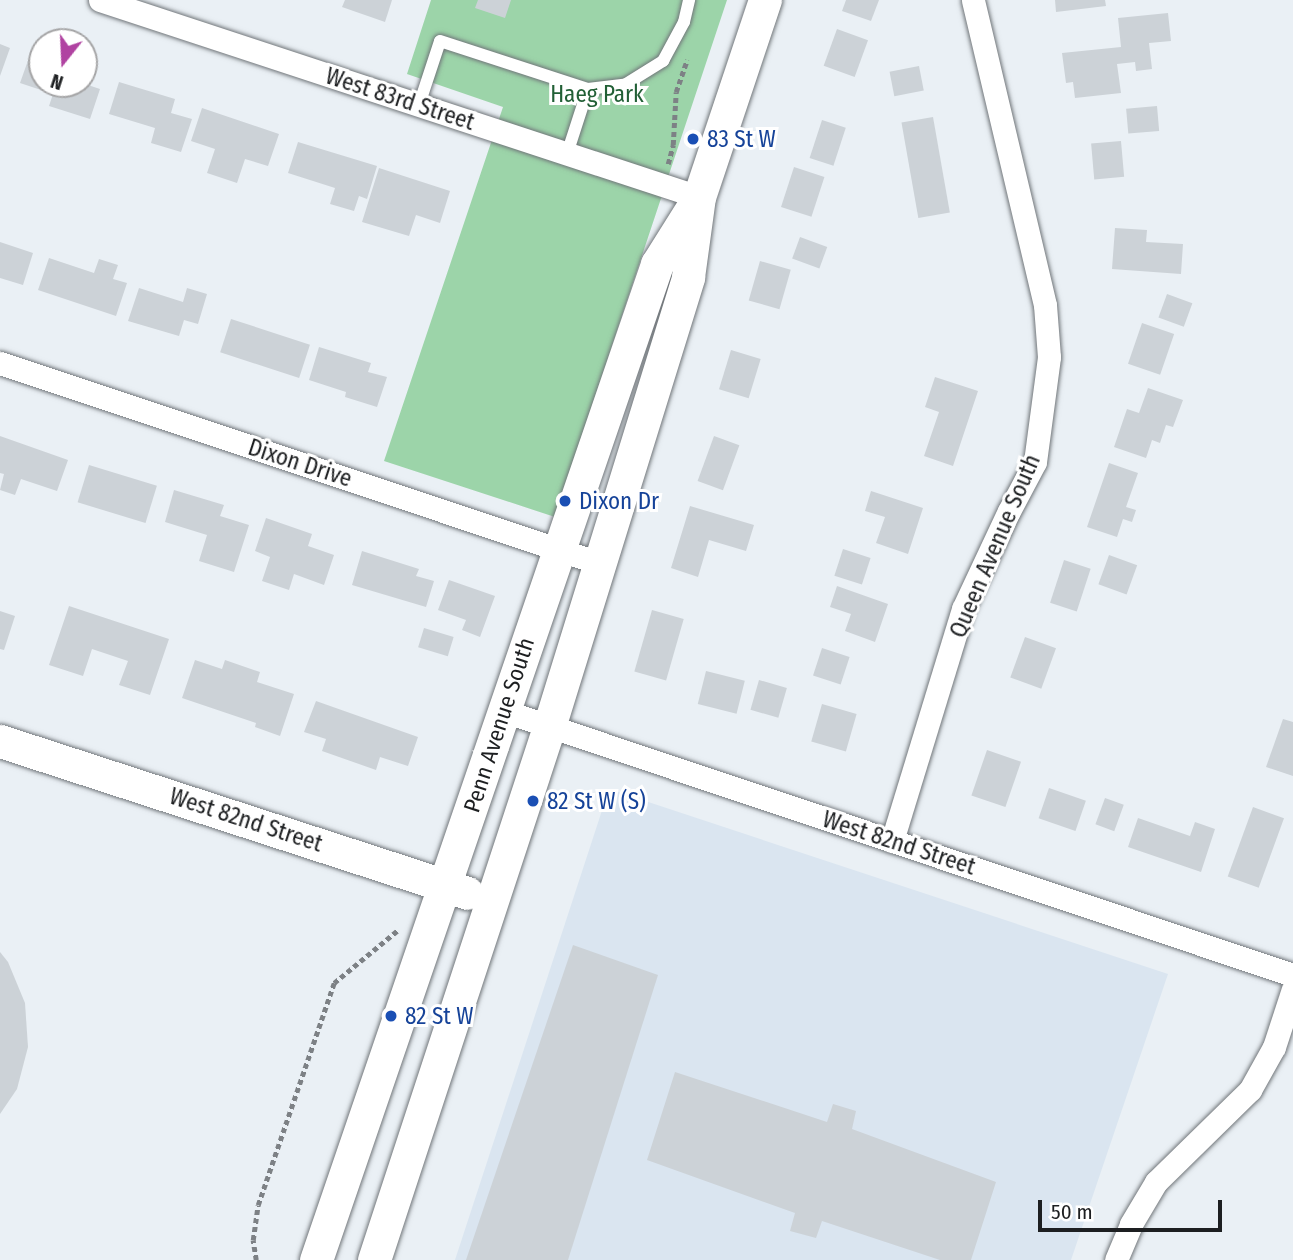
<!DOCTYPE html>
<html>
<head>
<meta charset="utf-8">
<style>
  body { margin:0 }
  #map { position:relative; width:1293px; height:1260px; overflow:hidden; background:#eaf0f5; font-family:"Fira Sans Condensed",sans-serif }
  div>[style] { position:absolute }
  [style*='--x'] { left:calc(var(--x)*1px); top:calc(var(--y)*1px); width:calc(var(--w)*1px); rotate:calc(var(--a)*1deg) }
  .built>* { inset:0; background:#dae5f0 }
  .green>* { inset:0; background:#9cd4a9 }
  .building>* { inset:0; background:#ccd2d7; transform-origin:0 0 }
  .path>* { height:4.5px; margin-top:-2.25px; transform-origin:0; background:repeating-linear-gradient(90deg,#7d8185 0 5px,transparent 0 8.5px) }
  .roads { filter:drop-shadow(0 0 2px #71767a) drop-shadow(0 0 2px #71767a) }
  .lane>* { height:12px; margin:-6px; padding:0 6px; transform-origin:6px; border-radius:6px; background:#fff }
  .street>* { height:23px; margin:-11.5px; padding:0 11.5px; transform-origin:11.5px; border-radius:11.5px; background:#fff }
  .secondary>* { height:33px; margin:-16.5px; padding:0 16.5px; transform-origin:16.5px; border-radius:16.5px; background:#fff }
  .dots>* { width:19px; height:19px; translate:-50% -50%; box-sizing:border-box; border:4px solid #fff; border-radius:50% }
  span { translate:-50% -50%; white-space:nowrap; text-align:center; line-height:1.15; -webkit-text-stroke:6px #fff; paint-order:stroke }
  .park-label { font-size:23px; color:#226036 }
  .street-label { font-size:23px; color:#1d1f21 }
  .transit-label { font-size:23px; color:#164399 }
  .left { translate:0 -50%; text-align:left }
  .north { position:absolute; left:28px; top:28px; width:70px; height:70px; box-sizing:border-box; background:#fff; border:2px solid #a5a5a6; border-radius:50%; rotate:198deg; font-size:19px; font-weight:700; line-height:28px; text-align:center; color:#1d1f21 }
  .north::after { content:''; display:block; margin:auto; width:24px; height:32px; background:#b043a1; clip-path:polygon(50% 0,100% 100%,50% 72%,0 100%) }
  .scale { position:absolute; left:1038px; top:1200px; width:184px; height:32px; box-sizing:border-box; border:4px solid #1d1f21; border-top:0; padding-left:9px; font-size:21px; line-height:24px; white-space:nowrap; color:#1d1f21; -webkit-text-stroke:5px #fff; paint-order:stroke }
</style>
</head>
<body>
<div id="map">
  <div class="built">
    <div style="clip-path:polygon(609px 789px,1168px 974px,1071px 1260px,455px 1260px)"></div>
  </div>
  <div class="green">
    <div style="clip-path:polygon(431px 0,727px 0,555px 517px,384px 461px,503px 107px,407px 74px)"></div>
  </div>
  <div class="building">
    <div style="clip-path:polygon(345px 0,392px 0,385px 22px,342px 7px)"></div>
    <div style="clip-path:polygon(478px 0,511px 0,505px 18px,475px 8px)"></div>
    <div style="clip-path:polygon(846px 0,879px 0,871px 21px,842px 11px)"></div>
    <div style="clip-path:polygon(1055px 0,1105px 0,1106px 6px,1056px 12px)"></div>
    <div style="clip-path:polygon(1168px 13px,1171px 41px,1149px 43px,1152px 69px,1136px 71px,1135px 62px,1117px 64px,1121px 93px,1075px 98px,1073px 82px,1066px 83px,1062px 53px,1121px 47px,1118px 18px)"></div>
    <div style="left:837px;top:29px;width:33px;height:39px;rotate:20deg"></div>
    <div style="clip-path:polygon(0 44px,10px 48px,0 76px)"></div>
    <div style="clip-path:polygon(31px 52px,42px 56px,42px 84px,85px 84px,100px 89px,90px 119px,49px 106px,53px 94px,20px 83px)"></div>
    <div style="left:919px;top:66px;width:25px;height:30px;rotate:79deg"></div>
    <div style="clip-path:polygon(119px 82px,175px 99px,171px 113px,192px 119px,181px 152px,151px 143px,155px 128px,109px 114px)"></div>
    <div style="left:1157px;top:106px;width:25px;height:31px;rotate:85deg"></div>
    <div style="clip-path:polygon(202px 108px,279px 134px,268px 166px,245px 159px,237px 183px,207px 173px,215px 149px,191px 141px)"></div>
    <div style="left:933px;top:117px;width:97px;height:32px;rotate:80deg"></div>
    <div style="left:822px;top:120px;width:25px;height:40px;rotate:18deg"></div>
    <div style="left:1121px;top:141px;width:36px;height:30px;rotate:85deg"></div>
    <div style="clip-path:polygon(298px 142px,377px 166px,367px 199px,359px 196px,354px 211px,330px 204px,335px 188px,288px 173px)"></div>
    <div style="left:794px;top:167px;width:32px;height:42px;rotate:18deg"></div>
    <div style="clip-path:polygon(379px 168px,450px 191px,440px 223px,416px 215px,409px 236px,362px 222px)"></div>
    <div style="clip-path:polygon(1115px 228px,1147px 230px,1146px 242px,1183px 244px,1181px 274px,1112px 269px)"></div>
    <div style="left:800px;top:237px;width:29px;height:23px;rotate:20deg"></div>
    <div style="clip-path:polygon(0 242px,33px 253px,23px 285px,0 278px)"></div>
    <div style="clip-path:polygon(49px 258px,94px 273px,99px 259px,118px 265px,113px 279px,127px 283px,116px 316px,38px 290px)"></div>
    <div style="left:760px;top:261px;width:32px;height:41px;rotate:16deg"></div>
    <div style="clip-path:polygon(139px 288px,183px 302px,187px 288px,207px 294px,198px 324px,184px 320px,179px 336px,128px 321px)"></div>
    <div style="left:1167px;top:294px;width:27px;height:25px;rotate:20deg"></div>
    <div style="left:231px;top:319px;width:83px;height:35px;rotate:18deg"></div>
    <div style="left:1142px;top:323px;width:34px;height:43px;rotate:19deg"></div>
    <div style="clip-path:polygon(319px 347px,371px 363px,368px 372px,387px 377px,377px 407px,345px 397px,346px 392px,309px 380px)"></div>
    <div style="left:731px;top:350px;width:31px;height:41px;rotate:17deg"></div>
    <div style="clip-path:polygon(935px 377px,978px 391px,953px 466px,924px 456px,939px 412px,925px 407px)"></div>
    <div style="clip-path:polygon(1148px 388px,1183px 400px,1173px 427px,1166px 425px,1160px 443px,1152px 440px,1146px 458px,1114px 447px,1127px 409px,1139px 413px)"></div>
    <div style="clip-path:polygon(0 436px,68px 460px,57px 491px,21px 479px,15px 495px,0 490px,4px 474px,0 473px)"></div>
    <div style="left:714px;top:436px;width:27px;height:48px;rotate:20deg"></div>
    <div style="clip-path:polygon(1109px 463px,1138px 473px,1126px 507px,1136px 510px,1132px 522px,1123px 519px,1117px 537px,1087px 527px)"></div>
    <div style="left:89px;top:465px;width:71px;height:39px;rotate:17deg"></div>
    <div style="clip-path:polygon(174px 490px,224px 505px,220px 516px,249px 525px,234px 572px,199px 561px,207px 535px,165px 522px)"></div>
    <div style="clip-path:polygon(871px 491px,923px 508px,908px 554px,876px 543px,885px 517px,865px 511px)"></div>
    <div style="clip-path:polygon(690px 506px,754px 525px,746px 551px,709px 540px,698px 577px,671px 568px)"></div>
    <div style="clip-path:polygon(266px 518px,312px 534px,308px 546px,334px 555px,324px 585px,294px 574px,289px 590px,262px 581px,270px 557px,255px 551px)"></div>
    <div style="left:843px;top:549px;width:29px;height:28px;rotate:18deg"></div>
    <div style="clip-path:polygon(362px 551px,419px 569px,416px 576px,434px 581px,426px 607px,352px 585px)"></div>
    <div style="left:1109px;top:555px;width:30px;height:31px;rotate:20deg"></div>
    <div style="left:1064px;top:560px;width:28px;height:45px;rotate:18deg"></div>
    <div style="clip-path:polygon(449px 580px,495px 596px,480px 637px,462px 630px,466px 620px,438px 610px)"></div>
    <div style="clip-path:polygon(837px 586px,888px 604px,875px 642px,845px 631px,851px 614px,830px 607px)"></div>
    <div style="clip-path:polygon(69px 606px,169px 639px,150px 695px,119px 685px,128px 661px,92px 649px,83px 676px,49px 665px)"></div>
    <div style="left:652px;top:610px;width:33px;height:64px;rotate:16deg"></div>
    <div style="clip-path:polygon(0 611px,15px 616px,4px 650px,0 649px)"></div>
    <div style="left:424px;top:628px;width:31px;height:20px;rotate:17deg"></div>
    <div style="left:1025px;top:637px;width:33px;height:43px;rotate:20deg"></div>
    <div style="left:822px;top:648px;width:29px;height:29px;rotate:18deg"></div>
    <div style="clip-path:polygon(195px 660px,222px 669px,225px 660px,260px 672px,257px 682px,294px 694px,280px 736px,255px 727px,256px 723px,182px 698px)"></div>
    <div style="left:706px;top:671px;width:40px;height:34px;rotate:14deg"></div>
    <div style="left:759px;top:680px;width:29px;height:31px;rotate:16deg"></div>
    <div style="clip-path:polygon(316px 701px,418px 737px,408px 766px,380px 757px,376px 770px,322px 751px,326px 739px,304px 732px)"></div>
    <div style="left:822px;top:704px;width:36px;height:39px;rotate:16deg"></div>
    <div style="clip-path:polygon(1283px 719px,1293px 722px,1293px 776px,1266px 767px)"></div>
    <div style="left:987px;top:750px;width:36px;height:48px;rotate:19deg"></div>
    <div style="left:1049px;top:788px;width:39px;height:32px;rotate:19deg"></div>
    <div style="left:1105px;top:798px;width:20px;height:28px;rotate:20deg"></div>
    <div style="left:1253px;top:807px;width:33px;height:74px;rotate:20deg"></div>
    <div style="clip-path:polygon(1138px 818px,1190px 836px,1195px 822px,1215px 829px,1201px 872px,1128px 847px)"></div>
    <div style="clip-path:polygon(573px 945px,658px 975px,568px 1260px,466px 1260px)"></div>
    <div style="clip-path:polygon(0 952px,8px 962px,25px 1003px,28px 1047px,17px 1089px,0 1114px)"></div>
    <div style="clip-path:polygon(675px 1072px,827px 1122px,833px 1104px,856px 1111px,852px 1129px,996px 1182px,971px 1260px,940px 1260px,822px 1221px,816px 1238px,790px 1231px,795px 1213px,647px 1160px)"></div>
  </div>
  <div class="path">
    <div style="--x:668;--y:164;--w:20;--a:-75"></div>
    <div style="--x:673;--y:145;--w:53;--a:-86.8"></div>
    <div style="--x:676;--y:92;--w:34;--a:-71"></div>
    <div style="--x:256;--y:1260;--w:20;--a:-99"></div>
    <div style="--x:253;--y:1240;--w:35;--a:-82"></div>
    <div style="--x:258;--y:1205;--w:235;--a:-71.1"></div>
    <div style="--x:334;--y:983;--w:83;--a:-39.6"></div>
  </div>
  <div class="roads">
    <div class="lane">
      <div style="--x:588;--y:89;--w:38;--a:-7"></div>
      <div style="--x:626;--y:84;--w:44;--a:-31.9"></div>
      <div style="--x:663;--y:61;--w:44;--a:-61.7"></div>
      <div style="--x:684;--y:22;--w:23;--a:-77"></div>
      <div style="--x:419;--y:105;--w:67;--a:-71.8"></div>
      <div style="--x:440;--y:41;--w:156;--a:18"></div>
      <div style="--x:588;--y:89;--w:68;--a:107.9"></div>
    </div>
    <div class="street">
      <div style="--x:100;--y:0;--w:631;--a:18.21"></div>
      <div style="--x:0;--y:363;--w:632;--a:18.46"></div>
      <div style="--x:504;--y:711;--w:832;--a:18.5"></div>
      <div style="--x:892;--y:841;--w:243;--a:-73"></div>
      <div style="--x:963;--y:609;--w:108;--a:-64.9"></div>
      <div style="--x:1009;--y:511;--w:55;--a:-62"></div>
      <div style="--x:1035;--y:462;--w:106;--a:-82.4"></div>
      <div style="--x:1049;--y:357;--w:52;--a:-94.4"></div>
      <div style="--x:1045;--y:305;--w:313;--a:-103.3"></div>
      <div style="--x:1116;--y:1260;--w:39;--a:-67"></div>
      <div style="--x:1131;--y:1224;--w:49;--a:-59.2"></div>
      <div style="--x:1156;--y:1182;--w:132;--a:-44.4"></div>
      <div style="--x:1250;--y:1090;--w:49;--a:-60.8"></div>
      <div style="--x:1274;--y:1047;--w:61;--a:-71.9"></div>
    </div>
    <div class="secondary">
      <div style="--x:0;--y:741;--w:491;--a:18"></div>
      <div style="--x:316;--y:1260;--w:1053;--a:-71.1"></div>
      <div style="--x:657;--y:264;--w:70;--a:-57.9"></div>
      <div style="--x:374;--y:1260;--w:561;--a:-71.82"></div>
      <div style="--x:549;--y:727;--w:471;--a:-72.8"></div>
      <div style="--x:688;--y:277;--w:81;--a:-82.2"></div>
      <div style="--x:699;--y:197;--w:208;--a:-71.5"></div>
    </div>
  </div>
  <div class="dots">
    <div style="left:693px;top:139px;background:#1a4fb4"></div>
    <div style="left:565px;top:501px;background:#1a4fb4"></div>
    <div style="left:533px;top:801px;background:#1a4fb4"></div>
    <div style="left:391px;top:1016px;background:#1a4fb4"></div>
  </div>
  <div class="park-label">
    <span style="left:597px;top:94px">Haeg Park</span>
  </div>
  <div class="street-label">
    <span style="left:400px;top:99px;rotate:18deg">West 83rd Street</span>
    <span style="left:300px;top:463px;rotate:18deg">Dixon Drive</span>
    <span style="left:995px;top:546px;rotate:-67deg">Queen Avenue South</span>
    <span style="left:499px;top:725px;rotate:-72deg">Penn Avenue South</span>
    <span style="left:246px;top:820px;rotate:18deg">West 82nd Street</span>
    <span style="left:899px;top:843px;rotate:18deg">West 82nd Street</span>
  </div>
  <div class="transit-label">
    <span class="left" style="left:707px;top:139px">83 St W</span>
    <span class="left" style="left:579px;top:501px">Dixon Dr</span>
    <span class="left" style="left:547px;top:801px">82 St W (S)</span>
    <span class="left" style="left:405px;top:1016px">82 St W</span>
  </div>
  <div class="north">N</div>
  <div class="scale">50 m</div>
</div>
</body>
</html>
